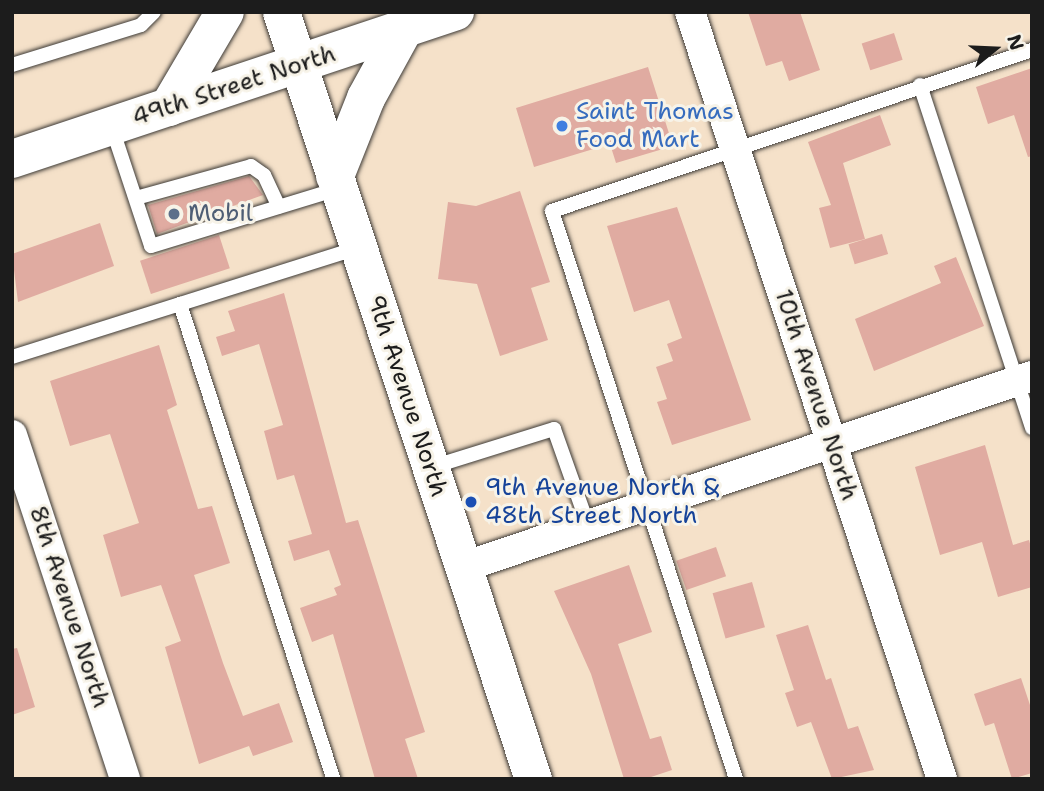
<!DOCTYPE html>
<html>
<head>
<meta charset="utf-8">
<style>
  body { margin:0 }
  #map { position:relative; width:1044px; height:791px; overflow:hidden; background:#f5e1c9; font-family:"Shantell Sans",sans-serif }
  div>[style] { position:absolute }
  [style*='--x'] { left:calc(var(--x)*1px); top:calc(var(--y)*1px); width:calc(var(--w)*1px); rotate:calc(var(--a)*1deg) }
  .building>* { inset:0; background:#e0aba1; transform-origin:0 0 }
  .roads { filter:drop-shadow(0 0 2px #3d3a36) drop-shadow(0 0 2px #3d3a36) }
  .service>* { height:14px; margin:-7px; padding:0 7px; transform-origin:7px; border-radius:7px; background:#fff }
  .minor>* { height:30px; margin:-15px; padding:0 15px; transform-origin:15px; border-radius:15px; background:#fff }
  .tertiary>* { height:37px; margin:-18.5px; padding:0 18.5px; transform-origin:18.5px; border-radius:18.5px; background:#fff }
  .secondary>* { height:38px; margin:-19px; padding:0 19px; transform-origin:19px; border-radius:19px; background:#fff }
  .dots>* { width:19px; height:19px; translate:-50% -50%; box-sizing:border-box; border:4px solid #f7f3e8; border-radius:50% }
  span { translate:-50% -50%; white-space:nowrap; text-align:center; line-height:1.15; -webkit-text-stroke:6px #f7f3e8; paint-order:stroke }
  .street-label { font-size:24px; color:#1c1c1c }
  .shop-label { font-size:24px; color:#366cbe }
  .left { translate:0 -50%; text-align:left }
  .service-label { font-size:24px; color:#4e5e75 }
  .transit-label { font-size:24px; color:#164399 }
  .frame { position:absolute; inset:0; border:14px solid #1c1c1c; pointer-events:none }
  .north { position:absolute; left:960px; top:14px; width:70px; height:70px; -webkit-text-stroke:5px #f7f3e8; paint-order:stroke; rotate:72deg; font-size:19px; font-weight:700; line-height:28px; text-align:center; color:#1c1c1c }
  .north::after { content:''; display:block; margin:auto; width:24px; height:32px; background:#1c1c1c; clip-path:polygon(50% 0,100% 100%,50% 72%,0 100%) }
</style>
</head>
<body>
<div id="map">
  <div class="building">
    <div style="clip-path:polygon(748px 12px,800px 12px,820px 70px,789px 81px,782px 61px,766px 66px)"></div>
    <div style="left:894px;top:33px;width:28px;height:34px;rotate:72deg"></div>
    <div style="clip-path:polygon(648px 67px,673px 146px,616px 163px,610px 144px,534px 167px,516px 108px)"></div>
    <div style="clip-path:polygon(1032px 68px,1032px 156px,1028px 157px,1014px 115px,988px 124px,976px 87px)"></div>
    <div style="clip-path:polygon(880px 115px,891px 145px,843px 163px,865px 239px,830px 248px,819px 208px,831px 205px,808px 142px)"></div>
    <div style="clip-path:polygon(249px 176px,263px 195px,157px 234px,148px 205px)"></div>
    <div style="clip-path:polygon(520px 191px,550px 282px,531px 288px,548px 340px,500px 356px,477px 284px,438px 279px,448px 202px,476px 206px)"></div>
    <div style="clip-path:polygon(677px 207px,751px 420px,672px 445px,657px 402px,667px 399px,656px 367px,673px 361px,667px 344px,682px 338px,669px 300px,634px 312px,607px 226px)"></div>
    <div style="clip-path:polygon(100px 223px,114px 266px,18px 302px,12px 254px)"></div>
    <div style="left:882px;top:234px;width:21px;height:35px;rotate:73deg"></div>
    <div style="left:219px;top:235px;width:35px;height:83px;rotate:72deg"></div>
    <div style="clip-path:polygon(956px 257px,984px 326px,874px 371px,855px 319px,941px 283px,934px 266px)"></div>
    <div style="clip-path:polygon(284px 293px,346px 523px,358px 520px,425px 732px,405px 739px,418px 779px,375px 779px,333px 634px,312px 642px,300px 608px,337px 595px,334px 588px,341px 585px,329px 550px,294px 561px,288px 541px,312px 534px,294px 475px,277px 480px,264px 431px,283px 425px,259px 344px,222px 356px,216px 337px,235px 331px,228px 311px)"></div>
    <div style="clip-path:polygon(159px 345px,177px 405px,167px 410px,198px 509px,212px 506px,230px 563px,194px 575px,223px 663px,243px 716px,279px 703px,293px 742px,253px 756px,249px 746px,199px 764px,165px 647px,181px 641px,161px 585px,121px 597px,103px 535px,139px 523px,110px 434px,70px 446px,50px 381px)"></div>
    <div style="clip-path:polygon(985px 445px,1013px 545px,1029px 540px,1032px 551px,1032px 587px,998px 597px,982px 542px,940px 555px,915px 467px)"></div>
    <div style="left:716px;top:547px;width:31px;height:42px;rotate:71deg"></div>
    <div style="clip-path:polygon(629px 565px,652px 632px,618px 644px,650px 739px,661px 736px,672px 770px,645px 779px,624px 779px,591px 674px,554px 591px)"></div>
    <div style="left:752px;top:582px;width:47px;height:41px;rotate:74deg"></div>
    <div style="clip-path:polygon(808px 625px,826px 680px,831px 678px,848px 729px,858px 726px,874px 770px,832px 779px,811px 722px,797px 727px,785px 693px,794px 690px,776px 635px)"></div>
    <div style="clip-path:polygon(17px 648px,35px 707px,12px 715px,12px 649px)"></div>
    <div style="clip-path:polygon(1021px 678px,1032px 711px,1032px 773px,1012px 779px,994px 723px,985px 726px,974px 694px)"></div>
  </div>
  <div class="roads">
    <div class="service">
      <div style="--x:12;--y:65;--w:135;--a:-17.2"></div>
      <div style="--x:141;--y:25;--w:18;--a:-45"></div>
      <div style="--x:920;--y:85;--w:361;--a:71.9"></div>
      <div style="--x:112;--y:128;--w:124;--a:71.7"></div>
      <div style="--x:151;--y:246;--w:195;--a:-17"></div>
      <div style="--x:136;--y:198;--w:119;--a:-15.5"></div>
      <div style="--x:251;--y:166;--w:16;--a:35"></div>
      <div style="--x:264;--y:175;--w:35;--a:65"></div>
      <div style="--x:180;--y:304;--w:499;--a:72.1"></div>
      <div style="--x:12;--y:357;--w:362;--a:-17.5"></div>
      <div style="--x:432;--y:467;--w:128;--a:-17.3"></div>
      <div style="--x:554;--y:429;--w:102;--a:70.5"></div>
      <div style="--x:736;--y:779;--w:597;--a:-107.95"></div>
      <div style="--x:552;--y:211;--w:506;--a:-18.54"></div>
    </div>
    <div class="minor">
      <div style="--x:690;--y:12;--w:807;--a:71.81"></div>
      <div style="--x:12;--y:435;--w:362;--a:71.8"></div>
      <div style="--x:463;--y:567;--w:600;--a:-18.56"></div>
    </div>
    <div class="tertiary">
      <div style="--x:281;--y:12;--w:807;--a:71.81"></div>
    </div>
    <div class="secondary">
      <div style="--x:169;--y:107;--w:110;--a:-59.5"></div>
      <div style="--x:12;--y:159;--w:467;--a:-18.4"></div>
      <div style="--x:335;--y:176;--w:84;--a:-68.3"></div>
      <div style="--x:366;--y:98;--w:79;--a:-61.2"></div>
    </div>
  </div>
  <div class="dots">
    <div style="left:562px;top:126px;background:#3f7fe0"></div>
    <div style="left:174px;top:214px;background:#5c6f8a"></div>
    <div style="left:471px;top:502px;background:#1a4fb4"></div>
  </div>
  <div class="street-label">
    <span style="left:234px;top:86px;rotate:-18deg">49th Street North</span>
    <span style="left:816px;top:395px;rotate:72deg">10th Avenue North</span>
    <span style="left:407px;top:396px;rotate:72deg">9th Avenue North</span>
    <span style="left:69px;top:607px;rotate:72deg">8th Avenue North</span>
  </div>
  <div class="shop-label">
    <span class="left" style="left:576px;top:126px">Saint Thomas<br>Food Mart</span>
  </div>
  <div class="service-label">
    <span class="left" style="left:188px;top:214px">Mobil</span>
  </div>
  <div class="transit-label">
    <span class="left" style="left:485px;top:502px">9th Avenue North &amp;<br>48th Street North</span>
  </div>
  <div class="frame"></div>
  <div class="north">N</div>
</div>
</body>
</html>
